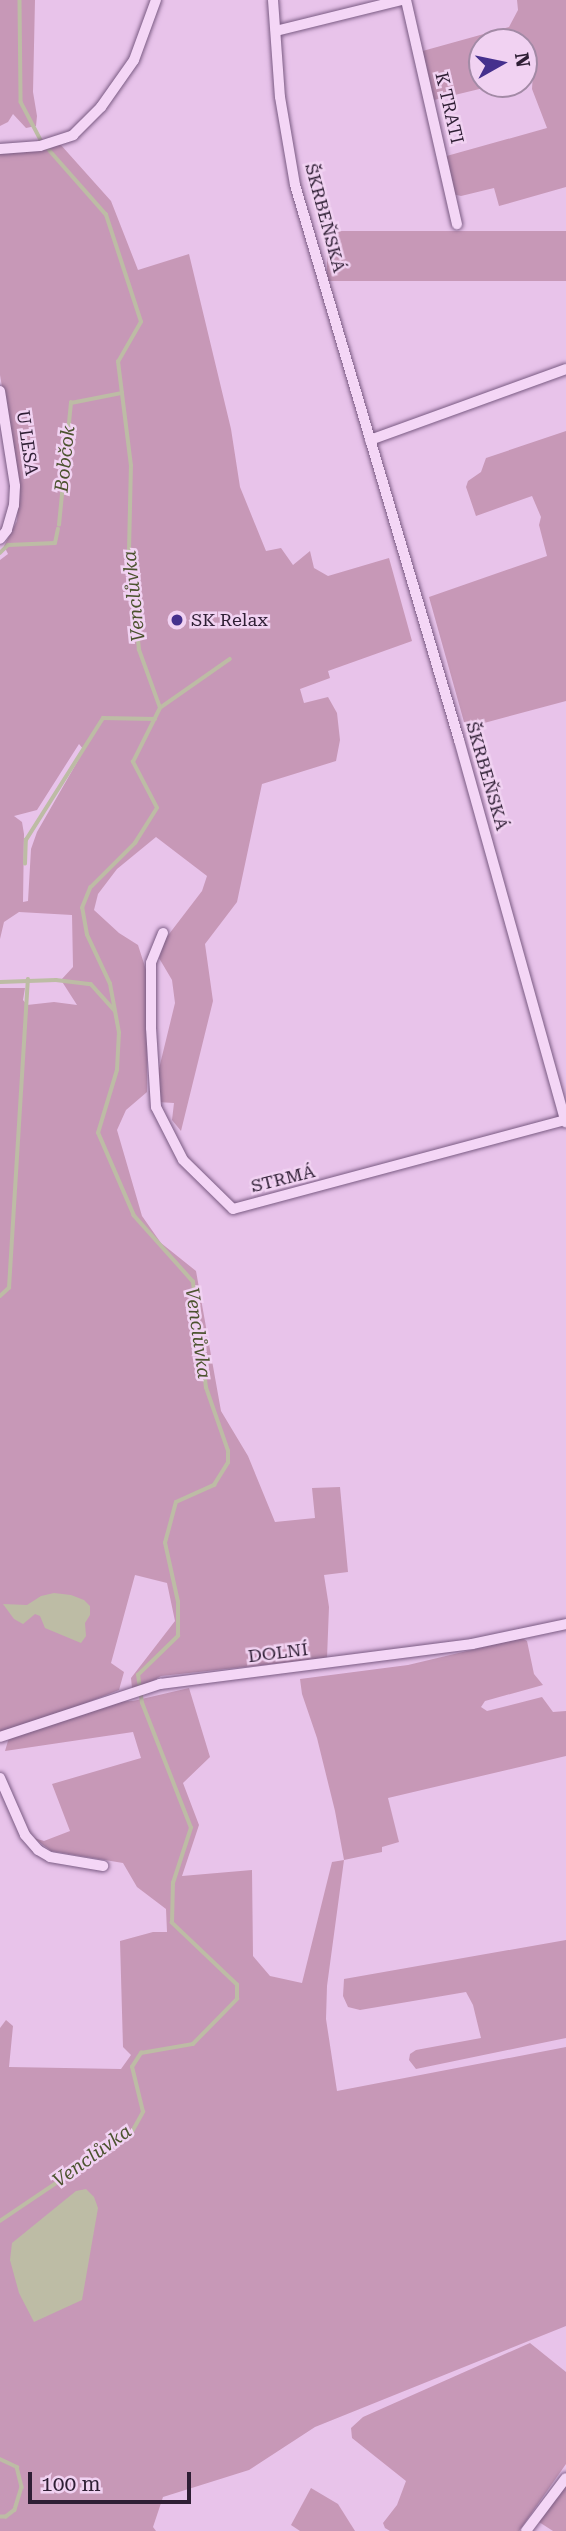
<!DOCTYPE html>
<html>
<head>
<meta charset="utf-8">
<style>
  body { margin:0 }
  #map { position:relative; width:566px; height:2531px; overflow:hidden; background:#e8c3ea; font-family:"Roboto Serif",serif }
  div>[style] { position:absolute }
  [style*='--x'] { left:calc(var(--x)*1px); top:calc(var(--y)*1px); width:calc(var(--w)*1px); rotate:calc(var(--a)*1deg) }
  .green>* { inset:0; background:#c798b7; transform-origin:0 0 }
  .water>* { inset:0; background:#bdbca5 }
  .stream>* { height:3.5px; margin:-1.75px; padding:0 1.75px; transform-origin:1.75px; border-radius:1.75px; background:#bdbca5 }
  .roads { filter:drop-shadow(0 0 2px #7a5b83) drop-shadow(0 0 2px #7a5b83) }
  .minor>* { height:10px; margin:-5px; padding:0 5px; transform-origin:5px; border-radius:5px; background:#f4d6f6 }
  .dots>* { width:19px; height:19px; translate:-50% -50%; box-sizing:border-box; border:4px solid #f1d2f2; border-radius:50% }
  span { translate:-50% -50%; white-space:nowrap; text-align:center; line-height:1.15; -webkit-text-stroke:5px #f1d2f2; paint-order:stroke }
  .street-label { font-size:18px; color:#2e1e34 }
  .poi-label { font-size:18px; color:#2e1e34 }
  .left { translate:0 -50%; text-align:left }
  .water-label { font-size:19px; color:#4c532f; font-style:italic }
  .north { position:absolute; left:468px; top:28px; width:70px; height:70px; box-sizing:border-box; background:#f1d2f2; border:2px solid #a38aa6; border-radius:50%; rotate:81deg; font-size:19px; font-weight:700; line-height:28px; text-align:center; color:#2e1e34 }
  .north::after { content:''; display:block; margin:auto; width:24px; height:32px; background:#45308d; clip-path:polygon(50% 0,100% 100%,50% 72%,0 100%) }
  .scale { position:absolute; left:28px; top:2472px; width:163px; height:32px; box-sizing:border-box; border:4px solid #2e1e34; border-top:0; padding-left:9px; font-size:21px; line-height:24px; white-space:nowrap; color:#2e1e34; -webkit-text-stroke:5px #f1d2f2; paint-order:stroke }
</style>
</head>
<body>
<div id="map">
  <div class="green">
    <div style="clip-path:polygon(0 0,35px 0,33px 92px,37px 116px,36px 126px,26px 128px,13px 114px,8px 122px,0 126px)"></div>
    <div style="clip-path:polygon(517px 0,566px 0,566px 187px,499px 206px,494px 188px,461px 196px,452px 194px,443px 157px,547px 128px,532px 89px,533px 72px,530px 70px,524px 78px,524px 42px,482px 42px,482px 84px,500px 84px,430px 101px,419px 52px,509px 27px,518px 10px)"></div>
    <div style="clip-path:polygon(evenodd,60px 144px,111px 201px,138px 270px,189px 254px,231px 429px,240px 487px,266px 551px,281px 548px,293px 565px,310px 551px,314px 568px,328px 576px,389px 558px,412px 641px,328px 671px,330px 678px,300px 689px,304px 703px,328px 697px,337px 713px,340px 740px,336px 761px,262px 784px,237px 902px,205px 944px,213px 1001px,181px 1131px,172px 1120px,174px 1103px,157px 1102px,156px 1081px,175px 1003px,172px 980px,159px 958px,166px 938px,202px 891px,207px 876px,156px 837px,117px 869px,98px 894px,94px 910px,119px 933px,138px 945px,147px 973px,147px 1092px,126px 1110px,117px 1130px,142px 1216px,161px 1243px,196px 1271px,221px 1411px,248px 1456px,275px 1522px,315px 1518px,312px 1488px,340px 1487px,348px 1572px,324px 1575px,329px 1607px,327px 1658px,161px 1676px,146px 1685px,132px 1688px,131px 1678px,175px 1621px,167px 1583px,135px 1575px,111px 1663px,124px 1672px,119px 1690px,86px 1703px,133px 1701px,189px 1688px,210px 1757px,183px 1783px,199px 1825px,182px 1876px,252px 1870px,253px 1956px,270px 1976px,302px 1983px,332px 1862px,344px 1860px,335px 1811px,317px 1738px,302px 1694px,300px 1679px,408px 1665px,522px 1638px,527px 1641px,534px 1674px,543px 1685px,485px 1701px,481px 1707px,487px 1711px,542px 1697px,553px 1712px,566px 1711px,566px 1756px,388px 1798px,399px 1842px,382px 1847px,382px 1852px,344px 1860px,327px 1986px,326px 2019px,337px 2091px,566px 2047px,566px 2326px,315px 2427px,249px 2470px,163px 2497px,153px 2527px,156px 2531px,0 2531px,0 2028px,6px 2020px,13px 2026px,9px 2067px,121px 2069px,131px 2055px,123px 2047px,120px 1941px,153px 1932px,167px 1932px,166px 1909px,137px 1887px,123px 1863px,51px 1851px,34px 1838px,44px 1841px,70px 1831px,52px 1784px,141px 1758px,133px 1732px,5px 1751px,10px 1734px,0 1735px,0 988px,25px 988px,23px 1000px,27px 1005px,54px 1002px,77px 1005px,61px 980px,73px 967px,72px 915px,19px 912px,4px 922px,0 939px,0 560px,8px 554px,4px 546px,17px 521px,19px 487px,0 375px,0 153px,60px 144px,79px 744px,84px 750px,37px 832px,31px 849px,28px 901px,23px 902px,24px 834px,22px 822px,14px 816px,37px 810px,79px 744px)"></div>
    <div style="left:566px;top:231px;width:50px;height:239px;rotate:90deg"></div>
    <div style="clip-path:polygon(566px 431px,566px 701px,473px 726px,464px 722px,429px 597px,547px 556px,539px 525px,541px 517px,532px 496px,476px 516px,466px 487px,468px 481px,481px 472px,486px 458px)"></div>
    <div style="clip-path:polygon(566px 1940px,566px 2038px,416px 2069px,409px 2060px,410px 2054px,416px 2050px,481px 2038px,473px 2005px,466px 1992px,360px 2010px,348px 2007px,343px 1996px,344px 1979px)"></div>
    <div style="clip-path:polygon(530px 2343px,566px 2372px,566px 2464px,519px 2531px,390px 2531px,385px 2528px,383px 2523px,397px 2505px,406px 2481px,352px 2438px,351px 2428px,363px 2417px)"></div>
    <div style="clip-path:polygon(566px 2484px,566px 2531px,553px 2531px,539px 2522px)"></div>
    <div style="clip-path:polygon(311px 2488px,338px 2504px,355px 2531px,300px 2531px,291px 2525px)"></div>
  </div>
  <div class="water">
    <div style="clip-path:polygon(54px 1593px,71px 1595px,84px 1600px,90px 1606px,90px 1615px,85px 1623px,86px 1636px,81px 1643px,45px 1628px,40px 1616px,35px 1614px,23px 1624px,14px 1619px,3px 1604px,27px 1605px,41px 1596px)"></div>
    <div style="clip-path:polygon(86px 2189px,94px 2197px,98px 2208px,82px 2300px,34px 2322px,19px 2293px,10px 2260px,12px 2243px,76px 2191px)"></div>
  </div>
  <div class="stream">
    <div style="--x:20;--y:0;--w:102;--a:89.4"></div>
    <div style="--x:21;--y:102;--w:45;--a:62.3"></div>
    <div style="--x:59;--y:525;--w:123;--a:-84.4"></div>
    <div style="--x:71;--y:403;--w:52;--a:-11.1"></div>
    <div style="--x:0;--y:553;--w:11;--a:-45"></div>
    <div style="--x:8;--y:545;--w:47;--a:-2.4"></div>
    <div style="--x:55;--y:543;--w:14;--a:-78"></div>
    <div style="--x:160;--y:708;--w:85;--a:-35"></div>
    <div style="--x:25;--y:864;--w:24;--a:-88"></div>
    <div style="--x:26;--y:840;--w:144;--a:-57.7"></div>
    <div style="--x:103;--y:718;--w:52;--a:1.1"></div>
    <div style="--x:0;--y:982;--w:56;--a:-2"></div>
    <div style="--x:56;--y:980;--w:35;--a:7"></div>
    <div style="--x:91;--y:984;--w:36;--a:48"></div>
    <div style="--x:0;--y:1296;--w:12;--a:-42"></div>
    <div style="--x:9;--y:1288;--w:309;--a:-86.5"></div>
    <div style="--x:0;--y:2221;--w:159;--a:-34"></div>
    <div style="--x:132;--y:2132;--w:23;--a:-61"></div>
    <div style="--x:143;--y:2112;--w:46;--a:-103.7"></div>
    <div style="--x:132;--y:2067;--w:17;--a:-57"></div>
    <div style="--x:141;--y:2053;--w:53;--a:-9.8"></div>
    <div style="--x:193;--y:2044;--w:63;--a:-45.6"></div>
    <div style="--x:237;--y:1999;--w:14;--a:-90"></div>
    <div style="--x:237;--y:1985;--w:90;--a:-136.4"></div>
    <div style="--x:172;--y:1923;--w:40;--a:-88.6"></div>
    <div style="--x:173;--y:1883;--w:58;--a:-71.9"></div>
    <div style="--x:191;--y:1828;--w:134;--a:-111.4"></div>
    <div style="--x:142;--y:1703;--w:28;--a:-98"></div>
    <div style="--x:138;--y:1675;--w:56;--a:-44.3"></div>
    <div style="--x:178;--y:1636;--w:34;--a:-90"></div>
    <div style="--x:178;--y:1602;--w:60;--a:-102.4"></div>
    <div style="--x:165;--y:1543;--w:42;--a:-75"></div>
    <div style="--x:176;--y:1502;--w:42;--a:-24.1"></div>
    <div style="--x:214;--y:1485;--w:26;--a:-58"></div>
    <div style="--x:228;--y:1463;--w:12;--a:-90"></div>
    <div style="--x:228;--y:1451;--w:67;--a:-109.2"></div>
    <div style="--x:206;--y:1388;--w:107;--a:-97"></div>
    <div style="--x:193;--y:1282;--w:89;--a:-131.8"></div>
    <div style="--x:134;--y:1216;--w:90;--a:-113.4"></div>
    <div style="--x:98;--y:1133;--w:66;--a:-73.2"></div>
    <div style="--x:117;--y:1070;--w:37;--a:-87"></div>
    <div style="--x:119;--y:1033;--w:50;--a:-100.4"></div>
    <div style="--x:110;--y:984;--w:54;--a:-115.1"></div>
    <div style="--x:87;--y:935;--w:27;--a:-100"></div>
    <div style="--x:82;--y:908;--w:22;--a:-68"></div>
    <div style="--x:90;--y:888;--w:64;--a:-45"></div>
    <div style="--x:135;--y:843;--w:41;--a:-57.8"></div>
    <div style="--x:157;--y:808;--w:52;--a:-117.6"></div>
    <div style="--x:133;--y:762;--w:60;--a:-63.4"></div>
    <div style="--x:160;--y:708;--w:62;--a:-109.9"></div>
    <div style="--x:139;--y:650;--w:100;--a:-95.8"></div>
    <div style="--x:129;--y:551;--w:85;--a:-88.7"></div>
    <div style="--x:131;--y:466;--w:105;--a:-97.1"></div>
    <div style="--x:118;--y:362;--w:46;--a:-60.1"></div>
    <div style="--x:141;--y:322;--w:113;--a:-108.1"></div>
    <div style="--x:106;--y:215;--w:89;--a:-131.4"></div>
    <div style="--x:0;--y:2459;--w:19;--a:25"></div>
    <div style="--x:17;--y:2467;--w:21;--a:76"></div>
    <div style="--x:22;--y:2487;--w:24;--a:107"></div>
    <div style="--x:15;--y:2510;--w:11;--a:142"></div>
    <div style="--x:6;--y:2517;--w:6;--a:180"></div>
  </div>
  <div class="roads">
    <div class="minor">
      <div style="--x:273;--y:0;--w:97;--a:85.9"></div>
      <div style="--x:280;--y:97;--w:89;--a:80.3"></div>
      <div style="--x:295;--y:185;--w:579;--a:73.54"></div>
      <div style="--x:459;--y:740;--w:397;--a:74.4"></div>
      <div style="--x:406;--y:0;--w:230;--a:77.2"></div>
      <div style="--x:276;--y:31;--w:129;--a:-13.9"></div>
      <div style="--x:0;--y:149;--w:40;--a:-4.3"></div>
      <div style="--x:40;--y:146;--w:35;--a:-18"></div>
      <div style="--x:73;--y:135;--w:40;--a:-45"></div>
      <div style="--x:101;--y:107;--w:57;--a:-54.9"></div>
      <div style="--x:134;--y:60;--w:64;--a:-69.9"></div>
      <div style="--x:0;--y:391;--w:96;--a:81"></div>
      <div style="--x:15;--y:486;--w:19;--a:93"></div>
      <div style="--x:14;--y:505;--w:26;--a:106"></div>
      <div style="--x:7;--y:530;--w:11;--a:128"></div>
      <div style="--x:370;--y:440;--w:208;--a:-19.9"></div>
      <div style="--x:163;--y:933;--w:32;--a:112"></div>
      <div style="--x:151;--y:963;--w:65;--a:90"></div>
      <div style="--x:151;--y:1028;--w:79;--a:86.4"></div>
      <div style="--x:156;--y:1107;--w:59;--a:63"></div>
      <div style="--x:183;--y:1160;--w:70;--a:44.4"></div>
      <div style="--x:233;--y:1209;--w:345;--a:-15"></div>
      <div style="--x:0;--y:1737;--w:169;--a:-18.3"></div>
      <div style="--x:160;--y:1684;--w:315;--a:-7.3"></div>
      <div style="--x:472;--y:1644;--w:96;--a:-12"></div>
      <div style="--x:0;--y:1778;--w:62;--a:66.3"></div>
      <div style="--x:25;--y:1835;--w:20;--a:49"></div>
      <div style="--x:38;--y:1850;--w:14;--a:30"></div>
      <div style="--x:50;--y:1857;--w:54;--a:9.6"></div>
      <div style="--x:526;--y:2531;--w:66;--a:-53"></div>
    </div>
  </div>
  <div class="dots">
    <div style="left:177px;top:620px;background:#45308d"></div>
  </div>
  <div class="street-label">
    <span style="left:449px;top:108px;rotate:77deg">K TRATI</span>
    <span style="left:325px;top:218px;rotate:75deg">ŠKRBEŇSKÁ</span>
    <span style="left:27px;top:443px;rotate:82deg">U LESA</span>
    <span style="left:487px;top:776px;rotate:74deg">ŠKRBEŇSKÁ</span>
    <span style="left:283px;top:1179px;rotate:-14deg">STRMÁ</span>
    <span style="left:278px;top:1653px;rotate:-7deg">DOLNÍ</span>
  </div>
  <div class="poi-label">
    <span class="left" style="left:191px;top:620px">SK Relax</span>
  </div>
  <div class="water-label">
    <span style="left:65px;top:459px;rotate:-84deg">Bobčok</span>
    <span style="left:134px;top:596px;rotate:-96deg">Venclůvka</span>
    <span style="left:198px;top:1333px;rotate:82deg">Venclůvka</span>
    <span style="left:92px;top:2156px;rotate:-36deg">Venclůvka</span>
  </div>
  <div class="north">N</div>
  <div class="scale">100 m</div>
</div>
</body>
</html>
